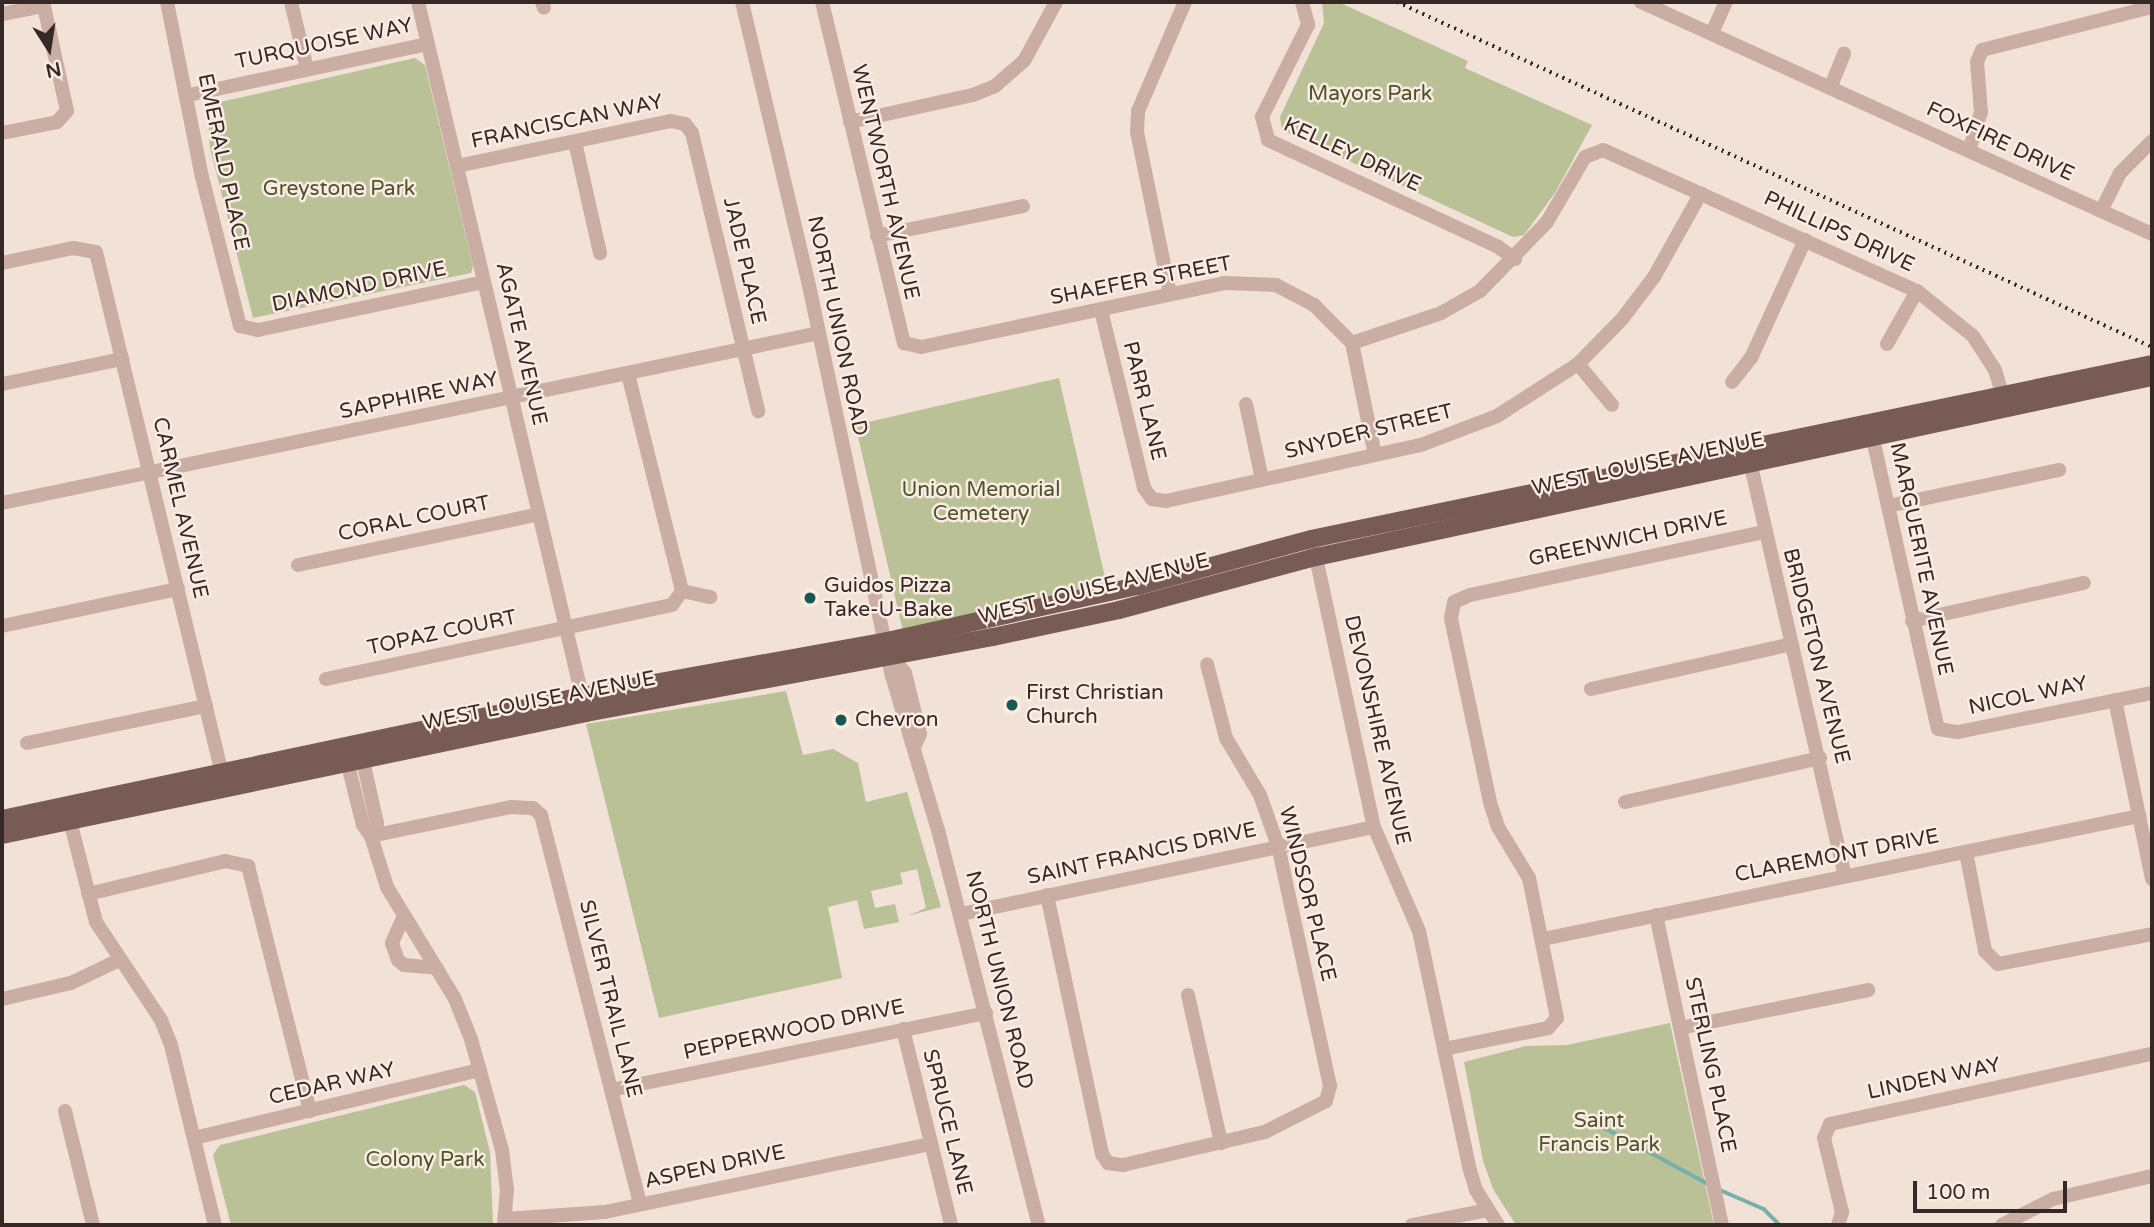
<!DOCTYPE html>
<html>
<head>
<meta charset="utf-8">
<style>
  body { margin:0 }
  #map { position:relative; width:2154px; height:1227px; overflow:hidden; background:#f2e1d7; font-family:"Varela Round",sans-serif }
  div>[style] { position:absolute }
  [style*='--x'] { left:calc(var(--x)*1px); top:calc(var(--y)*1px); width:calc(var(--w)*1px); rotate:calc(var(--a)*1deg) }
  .green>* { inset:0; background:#bac197; transform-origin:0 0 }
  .stream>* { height:3.5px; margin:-1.75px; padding:0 1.75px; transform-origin:1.75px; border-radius:1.75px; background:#75b0a9 }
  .minor>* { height:14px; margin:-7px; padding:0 7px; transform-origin:7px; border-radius:7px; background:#caaea3 }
  .major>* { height:18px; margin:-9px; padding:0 9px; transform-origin:9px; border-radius:9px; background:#785b55 }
  .rail>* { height:3.5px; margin-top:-1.75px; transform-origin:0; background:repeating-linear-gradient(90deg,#352825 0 2px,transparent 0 7px) }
  .dots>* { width:19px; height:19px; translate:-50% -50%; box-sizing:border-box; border:4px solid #faece3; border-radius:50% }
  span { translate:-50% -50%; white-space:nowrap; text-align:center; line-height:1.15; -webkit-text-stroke:5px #faece3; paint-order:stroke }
  .street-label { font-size:21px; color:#352825 }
  .park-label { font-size:21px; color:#4b5428 }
  .poi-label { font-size:21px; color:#352825 }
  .left { translate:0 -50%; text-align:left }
  .frame { position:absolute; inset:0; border:4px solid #352825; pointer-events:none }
  .north { position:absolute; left:14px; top:14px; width:70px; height:70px; -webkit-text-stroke:5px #faece3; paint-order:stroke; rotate:168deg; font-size:19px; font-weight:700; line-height:28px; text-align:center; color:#352825 }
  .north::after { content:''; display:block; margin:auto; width:24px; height:32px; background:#352825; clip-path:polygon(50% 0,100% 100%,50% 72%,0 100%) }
  .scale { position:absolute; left:1913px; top:1181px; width:154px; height:32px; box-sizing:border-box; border:4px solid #352825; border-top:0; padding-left:9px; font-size:21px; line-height:24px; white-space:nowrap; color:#352825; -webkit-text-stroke:5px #faece3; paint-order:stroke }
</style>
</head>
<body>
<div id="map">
  <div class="green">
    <div style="clip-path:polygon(1322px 2px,1338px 2px,1468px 61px,1465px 68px,1592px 125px,1555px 193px,1524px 235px,1513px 237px,1282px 130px,1280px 117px,1324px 23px)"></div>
    <div style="clip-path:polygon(415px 58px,425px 65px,473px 266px,471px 273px,253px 318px,210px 148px,207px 105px)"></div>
    <div style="left:1059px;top:378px;width:211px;height:209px;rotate:77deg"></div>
    <div style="clip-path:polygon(786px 691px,803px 755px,833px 749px,858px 763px,866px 802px,907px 792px,941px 907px,907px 916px,926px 908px,917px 869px,900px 873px,903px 884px,871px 891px,875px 908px,895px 904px,899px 922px,864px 929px,857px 900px,828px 907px,842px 978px,659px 1018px,586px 724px)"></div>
    <div style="clip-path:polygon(1670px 1023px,1714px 1225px,1516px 1225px,1493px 1189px,1483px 1161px,1464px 1062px,1526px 1046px,1567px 1045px)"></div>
    <div style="clip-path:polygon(464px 1085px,475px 1092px,490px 1152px,493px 1225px,231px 1225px,213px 1155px,220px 1145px)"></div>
  </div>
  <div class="stream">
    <div style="--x:1577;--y:1113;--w:151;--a:28.4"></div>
    <div style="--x:1720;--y:1190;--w:48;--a:23.4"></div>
    <div style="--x:1764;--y:1209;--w:23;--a:45"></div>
  </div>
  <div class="minor">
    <div style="--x:167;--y:2;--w:178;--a:78.7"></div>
    <div style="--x:202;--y:177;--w:154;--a:75.7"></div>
    <div style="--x:240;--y:326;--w:18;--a:13"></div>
    <div style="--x:258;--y:330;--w:231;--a:-12"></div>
    <div style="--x:291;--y:2;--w:69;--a:76.6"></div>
    <div style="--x:418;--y:2;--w:713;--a:76.7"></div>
    <div style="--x:542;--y:2;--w:6;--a:72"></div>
    <div style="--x:742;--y:2;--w:287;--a:76.7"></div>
    <div style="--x:808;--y:281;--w:404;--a:78"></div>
    <div style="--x:892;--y:676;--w:161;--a:73.4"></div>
    <div style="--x:938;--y:830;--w:408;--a:75.7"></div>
    <div style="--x:822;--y:2;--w:351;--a:76.5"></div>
    <div style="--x:904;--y:343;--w:17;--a:13"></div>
    <div style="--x:921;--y:347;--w:310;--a:-11.9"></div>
    <div style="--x:1224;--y:283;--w:52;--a:2.2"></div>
    <div style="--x:1276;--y:285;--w:43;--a:27.8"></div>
    <div style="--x:1314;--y:305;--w:54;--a:45"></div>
    <div style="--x:1352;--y:343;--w:114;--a:78.4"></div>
    <div style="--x:1302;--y:2;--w:24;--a:75"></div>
    <div style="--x:1308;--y:25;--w:103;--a:116.6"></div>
    <div style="--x:1262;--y:117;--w:24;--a:75"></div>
    <div style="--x:1268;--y:140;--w:254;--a:24.9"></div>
    <div style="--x:1498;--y:247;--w:21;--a:35"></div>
    <div style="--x:1641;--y:2;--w:561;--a:24.42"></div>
    <div style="--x:2;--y:14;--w:43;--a:-10.8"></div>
    <div style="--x:1712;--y:33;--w:34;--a:-66"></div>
    <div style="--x:1831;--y:86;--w:35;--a:-68"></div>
    <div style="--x:189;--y:95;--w:243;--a:-12.1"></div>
    <div style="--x:850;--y:122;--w:126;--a:-12.4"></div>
    <div style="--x:973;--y:95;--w:24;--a:-22"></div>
    <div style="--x:995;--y:86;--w:38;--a:-41"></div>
    <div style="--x:1024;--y:61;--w:67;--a:-61.5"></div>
    <div style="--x:2;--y:133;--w:56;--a:-11.3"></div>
    <div style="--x:57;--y:122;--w:15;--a:-48"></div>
    <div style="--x:67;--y:111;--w:112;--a:-102.4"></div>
    <div style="--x:575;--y:142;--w:114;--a:77.3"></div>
    <div style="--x:1969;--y:151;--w:41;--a:-72.9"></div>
    <div style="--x:1981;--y:112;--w:50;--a:-94.6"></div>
    <div style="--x:1977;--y:62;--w:13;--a:-67"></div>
    <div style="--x:1982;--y:50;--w:175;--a:-14.2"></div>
    <div style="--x:457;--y:166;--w:218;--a:-11.9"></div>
    <div style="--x:670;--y:121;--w:15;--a:11"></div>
    <div style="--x:685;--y:124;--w:11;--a:52"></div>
    <div style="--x:692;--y:133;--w:286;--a:76.6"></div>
    <div style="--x:2101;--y:211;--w:42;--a:-63.4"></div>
    <div style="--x:2120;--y:173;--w:45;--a:-45"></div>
    <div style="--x:877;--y:236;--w:149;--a:-11.6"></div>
    <div style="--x:2;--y:263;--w:73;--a:-11.9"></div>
    <div style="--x:73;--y:248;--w:23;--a:10"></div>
    <div style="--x:96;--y:252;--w:545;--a:76.42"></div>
    <div style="--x:1170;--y:294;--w:165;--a:-101.5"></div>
    <div style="--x:1137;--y:132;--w:21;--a:-87"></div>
    <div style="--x:1138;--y:111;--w:119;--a:-66.7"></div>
    <div style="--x:1101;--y:310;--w:183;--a:76.4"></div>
    <div style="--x:1144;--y:488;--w:14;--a:54"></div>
    <div style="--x:1152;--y:499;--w:14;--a:8"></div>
    <div style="--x:1166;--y:501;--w:261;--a:-12.4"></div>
    <div style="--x:1421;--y:445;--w:81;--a:-20.9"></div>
    <div style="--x:1497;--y:416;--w:96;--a:-32.7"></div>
    <div style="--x:1578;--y:364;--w:63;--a:-45.6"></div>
    <div style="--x:1622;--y:319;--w:53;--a:-52.7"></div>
    <div style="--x:1654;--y:277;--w:96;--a:-60.8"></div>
    <div style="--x:1352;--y:343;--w:94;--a:-18.6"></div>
    <div style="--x:1441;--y:313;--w:45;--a:-29.4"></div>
    <div style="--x:1480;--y:291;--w:96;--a:-45.8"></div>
    <div style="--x:1547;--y:222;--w:75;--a:-59.7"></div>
    <div style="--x:1585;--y:157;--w:19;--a:-21"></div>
    <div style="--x:1603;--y:150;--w:344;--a:24.2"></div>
    <div style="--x:1917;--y:291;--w:72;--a:38.8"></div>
    <div style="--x:1973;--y:336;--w:40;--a:57.1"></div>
    <div style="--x:1995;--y:370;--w:37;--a:73"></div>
    <div style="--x:1887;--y:344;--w:61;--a:-60.5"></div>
    <div style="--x:1578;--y:364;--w:53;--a:50.3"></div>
    <div style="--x:628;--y:374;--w:224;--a:76"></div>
    <div style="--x:1732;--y:382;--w:31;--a:-52"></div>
    <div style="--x:1751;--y:358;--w:130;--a:-65.4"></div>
    <div style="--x:2;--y:384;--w:123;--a:-11.8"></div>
    <div style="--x:1246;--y:404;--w:77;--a:78"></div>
    <div style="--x:1871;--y:430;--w:306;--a:77.4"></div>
    <div style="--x:1938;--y:729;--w:20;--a:9"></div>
    <div style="--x:1958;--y:732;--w:198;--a:-11.4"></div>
    <div style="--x:1748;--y:453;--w:433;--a:77.1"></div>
    <div style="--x:2;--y:503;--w:834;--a:-11.75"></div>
    <div style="--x:1888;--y:506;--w:175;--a:-11.9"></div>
    <div style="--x:1314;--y:548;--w:285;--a:77.9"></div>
    <div style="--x:1374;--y:827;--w:113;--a:66.6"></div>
    <div style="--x:1419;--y:931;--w:241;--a:78"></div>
    <div style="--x:1469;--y:1167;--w:24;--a:73"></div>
    <div style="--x:1476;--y:1190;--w:41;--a:57.8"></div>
    <div style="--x:298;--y:565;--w:246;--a:-11.9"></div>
    <div style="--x:682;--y:591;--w:29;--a:12"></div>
    <div style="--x:1912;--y:621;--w:176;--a:-12.5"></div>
    <div style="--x:2;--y:626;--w:180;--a:-11.9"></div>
    <div style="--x:892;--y:659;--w:19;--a:47"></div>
    <div style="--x:905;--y:673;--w:63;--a:76.2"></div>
    <div style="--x:920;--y:734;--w:14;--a:115"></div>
    <div style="--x:326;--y:679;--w:354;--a:-12.1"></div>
    <div style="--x:672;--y:605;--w:17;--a:-54"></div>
    <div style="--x:1591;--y:689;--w:206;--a:-12.6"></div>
    <div style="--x:2115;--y:700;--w:183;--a:78.3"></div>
    <div style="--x:27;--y:743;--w:183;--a:-11.7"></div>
    <div style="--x:361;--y:752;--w:73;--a:77.3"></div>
    <div style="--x:377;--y:823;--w:14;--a:115"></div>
    <div style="--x:345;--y:753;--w:74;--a:76"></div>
    <div style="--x:363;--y:825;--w:14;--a:54"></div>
    <div style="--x:371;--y:836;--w:53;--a:72.6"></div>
    <div style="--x:387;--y:887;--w:131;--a:58.7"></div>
    <div style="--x:455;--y:999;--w:43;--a:68.2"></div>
    <div style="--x:471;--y:1039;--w:115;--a:74.4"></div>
    <div style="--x:502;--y:1150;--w:39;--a:83"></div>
    <div style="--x:507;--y:1189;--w:36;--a:95"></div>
    <div style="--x:1625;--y:802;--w:200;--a:-12.7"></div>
    <div style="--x:68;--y:813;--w:113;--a:75.6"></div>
    <div style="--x:96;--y:922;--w:118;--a:56.4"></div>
    <div style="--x:161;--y:1020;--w:27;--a:68"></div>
    <div style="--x:171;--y:1045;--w:185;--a:76.3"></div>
    <div style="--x:371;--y:836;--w:143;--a:-11.7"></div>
    <div style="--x:511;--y:807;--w:22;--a:3"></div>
    <div style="--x:533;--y:808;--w:11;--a:41"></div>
    <div style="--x:541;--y:815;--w:401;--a:75.7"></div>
    <div style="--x:1966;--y:852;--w:101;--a:79.1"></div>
    <div style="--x:1985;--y:951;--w:18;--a:45"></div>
    <div style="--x:1998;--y:964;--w:157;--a:-11"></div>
    <div style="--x:88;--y:894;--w:141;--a:-13.5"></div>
    <div style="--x:225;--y:861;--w:24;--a:12"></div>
    <div style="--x:248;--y:866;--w:253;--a:75.8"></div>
    <div style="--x:1047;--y:895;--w:265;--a:78"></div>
    <div style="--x:1102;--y:1154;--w:11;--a:56"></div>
    <div style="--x:1108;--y:1163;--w:15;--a:8"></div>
    <div style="--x:1123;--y:1165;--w:146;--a:-13.1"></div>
    <div style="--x:1265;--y:1132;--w:68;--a:-26.9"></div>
    <div style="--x:1326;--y:1101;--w:16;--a:-75"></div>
    <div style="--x:1330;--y:1086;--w:246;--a:-102.2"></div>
    <div style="--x:1278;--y:846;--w:54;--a:-109.4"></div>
    <div style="--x:1260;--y:795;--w:66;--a:-120.8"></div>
    <div style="--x:1226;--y:738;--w:76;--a:-104.4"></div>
    <div style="--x:961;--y:914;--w:422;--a:-11.9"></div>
    <div style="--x:1656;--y:915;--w:317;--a:78"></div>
    <div style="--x:403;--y:918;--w:27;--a:114"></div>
    <div style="--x:392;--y:943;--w:18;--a:71"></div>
    <div style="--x:398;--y:960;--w:8;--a:40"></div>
    <div style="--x:404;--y:965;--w:33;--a:5"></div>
    <div style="--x:1543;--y:939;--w:609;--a:-11.66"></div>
    <div style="--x:1188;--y:995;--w:152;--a:77.4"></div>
    <div style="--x:2;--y:999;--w:71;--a:-13.1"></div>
    <div style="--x:71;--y:983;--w:53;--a:-25.6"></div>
    <div style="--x:1680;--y:1028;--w:192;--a:-11.4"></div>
    <div style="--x:903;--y:1029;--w:202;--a:76.2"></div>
    <div style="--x:1444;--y:1049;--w:106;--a:-11.4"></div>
    <div style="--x:1548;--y:1028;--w:13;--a:-48"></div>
    <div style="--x:1557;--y:1018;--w:143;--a:-101.3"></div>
    <div style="--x:1529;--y:878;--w:60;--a:-121.3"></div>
    <div style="--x:1498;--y:827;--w:26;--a:-108"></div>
    <div style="--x:1490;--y:802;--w:188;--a:-102"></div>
    <div style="--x:1451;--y:618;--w:16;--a:-79"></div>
    <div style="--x:1454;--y:602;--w:17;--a:-24"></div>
    <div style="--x:1470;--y:595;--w:301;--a:-12.1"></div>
    <div style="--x:611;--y:1090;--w:383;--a:-11.6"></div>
    <div style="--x:65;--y:1111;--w:117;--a:76.2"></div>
    <div style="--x:194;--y:1138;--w:294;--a:-13.4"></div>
    <div style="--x:506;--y:1219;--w:99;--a:-4"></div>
    <div style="--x:605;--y:1212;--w:333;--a:-11.8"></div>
    <div style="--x:1412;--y:1225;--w:77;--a:-11.2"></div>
    <div style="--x:1838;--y:1225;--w:14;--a:-73"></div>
    <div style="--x:1842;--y:1212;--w:76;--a:-103.7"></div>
    <div style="--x:1824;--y:1138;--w:15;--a:-67"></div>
    <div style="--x:1830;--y:1124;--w:330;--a:-12.3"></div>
    <div style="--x:2002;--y:1225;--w:57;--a:-27"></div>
    <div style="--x:2053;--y:1199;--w:102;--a:-13.1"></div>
  </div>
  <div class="major">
    <div style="--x:2;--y:819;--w:593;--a:-11.97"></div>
    <div style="--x:582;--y:696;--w:310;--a:-10.2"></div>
    <div style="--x:887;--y:641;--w:257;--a:-12.4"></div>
    <div style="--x:1138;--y:586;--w:179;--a:-15.2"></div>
    <div style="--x:1311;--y:539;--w:859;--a:-11.75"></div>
    <div style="--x:2;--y:835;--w:597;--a:-11.8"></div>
    <div style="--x:586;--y:713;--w:414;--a:-10.6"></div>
    <div style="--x:993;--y:637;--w:129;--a:-12.1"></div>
    <div style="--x:1119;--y:610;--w:204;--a:-15.1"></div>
    <div style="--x:1316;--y:557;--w:855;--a:-12.15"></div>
  </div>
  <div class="rail">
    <div style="--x:1397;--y:2;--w:830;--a:24.56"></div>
  </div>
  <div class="dots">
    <div style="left:810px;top:598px;background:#195852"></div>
    <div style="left:1012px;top:705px;background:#195852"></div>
    <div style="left:841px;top:720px;background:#195852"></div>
  </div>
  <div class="street-label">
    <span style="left:324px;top:44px;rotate:-12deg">TURQUOISE WAY</span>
    <span style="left:567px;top:122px;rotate:-12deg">FRANCISCAN WAY</span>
    <span style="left:2000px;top:142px;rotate:25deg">FOXFIRE DRIVE</span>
    <span style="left:1352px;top:155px;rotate:25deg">KELLEY DRIVE</span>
    <span style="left:223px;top:162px;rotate:78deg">EMERALD PLACE</span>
    <span style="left:885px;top:182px;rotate:77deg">WENTWORTH AVENUE</span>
    <span style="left:1839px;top:232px;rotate:25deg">PHILLIPS DRIVE</span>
    <span style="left:744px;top:261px;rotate:77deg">JADE PLACE</span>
    <span style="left:1141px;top:281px;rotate:-11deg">SHAEFER STREET</span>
    <span style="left:359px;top:287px;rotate:-12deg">DIAMOND DRIVE</span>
    <span style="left:837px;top:326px;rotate:78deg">NORTH UNION ROAD</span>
    <span style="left:521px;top:344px;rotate:77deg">AGATE AVENUE</span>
    <span style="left:419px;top:396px;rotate:-12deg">SAPPHIRE WAY</span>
    <span style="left:1144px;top:401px;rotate:76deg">PARR LANE</span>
    <span style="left:1369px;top:432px;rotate:-14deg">SNYDER STREET</span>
    <span style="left:1648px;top:464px;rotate:-12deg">WEST LOUISE AVENUE</span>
    <span style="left:180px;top:508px;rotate:77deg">CARMEL AVENUE</span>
    <span style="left:414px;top:519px;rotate:-12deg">CORAL COURT</span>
    <span style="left:1628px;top:539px;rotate:-12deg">GREENWICH DRIVE</span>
    <span style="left:1921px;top:559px;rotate:78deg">MARGUERITE AVENUE</span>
    <span style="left:1094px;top:589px;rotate:-14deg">WEST LOUISE AVENUE</span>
    <span style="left:442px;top:633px;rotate:-12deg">TOPAZ COURT</span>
    <span style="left:1816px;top:656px;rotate:76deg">BRIDGETON AVENUE</span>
    <span style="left:2028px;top:696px;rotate:-12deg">NICOL WAY</span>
    <span style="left:539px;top:701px;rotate:-11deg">WEST LOUISE AVENUE</span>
    <span style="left:1377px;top:730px;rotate:77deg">DEVONSHIRE AVENUE</span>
    <span style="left:1142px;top:854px;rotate:-12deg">SAINT FRANCIS DRIVE</span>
    <span style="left:1837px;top:856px;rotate:-11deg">CLAREMONT DRIVE</span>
    <span style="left:1307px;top:894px;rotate:76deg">WINDSOR PLACE</span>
    <span style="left:999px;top:980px;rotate:76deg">NORTH UNION ROAD</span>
    <span style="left:610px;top:999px;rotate:76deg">SILVER TRAIL LANE</span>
    <span style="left:794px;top:1030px;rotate:-12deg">PEPPERWOOD DRIVE</span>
    <span style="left:1710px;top:1065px;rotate:78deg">STERLING PLACE</span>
    <span style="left:1934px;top:1079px;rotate:-12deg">LINDEN WAY</span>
    <span style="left:332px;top:1084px;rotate:-13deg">CEDAR WAY</span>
    <span style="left:947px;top:1122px;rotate:76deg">SPRUCE LANE</span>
    <span style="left:715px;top:1167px;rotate:-12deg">ASPEN DRIVE</span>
  </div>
  <div class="park-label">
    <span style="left:1370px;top:94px">Mayors Park</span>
    <span style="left:339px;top:189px">Greystone Park</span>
    <span style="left:981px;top:502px">Union Memorial<br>Cemetery</span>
    <span style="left:1599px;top:1133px">Saint<br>Francis Park</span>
    <span style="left:425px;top:1160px">Colony Park</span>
  </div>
  <div class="poi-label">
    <span class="left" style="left:824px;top:598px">Guidos Pizza<br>Take-U-Bake</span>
    <span class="left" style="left:1026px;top:705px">First Christian<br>Church</span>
    <span class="left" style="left:855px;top:720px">Chevron</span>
  </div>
  <div class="frame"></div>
  <div class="north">N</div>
  <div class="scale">100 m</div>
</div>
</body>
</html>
